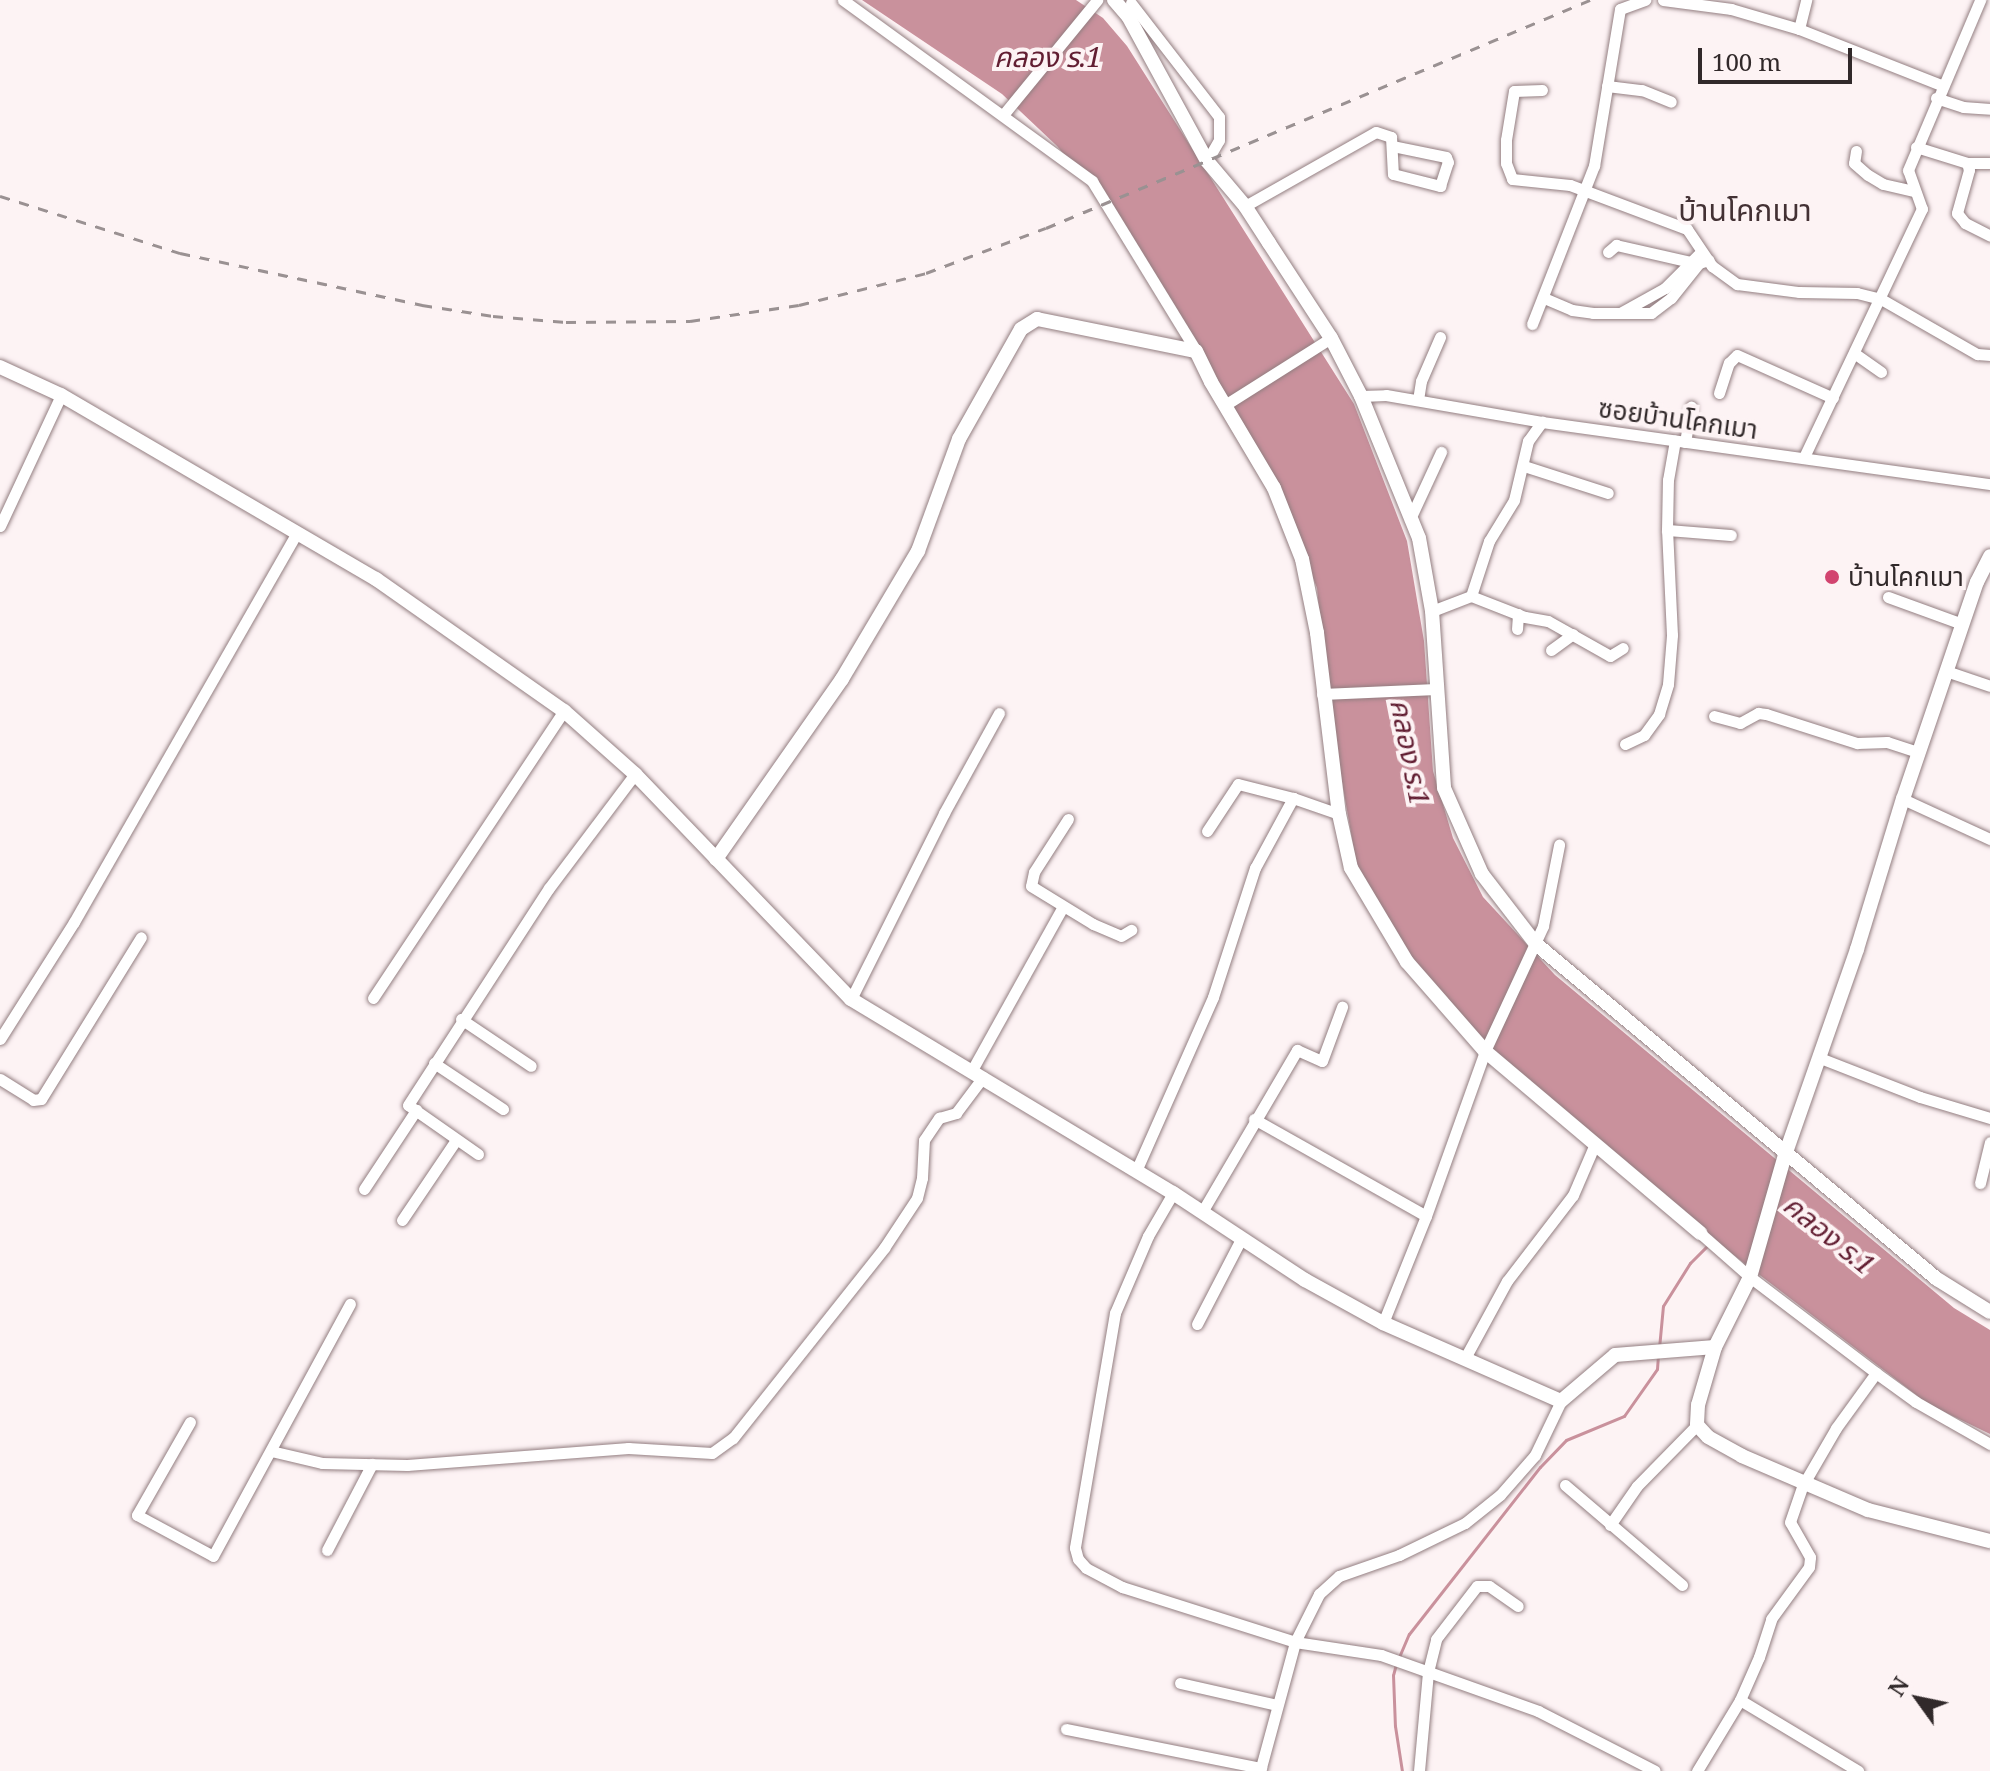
<!DOCTYPE html>
<html>
<head>
<meta charset="utf-8">
<style>
  body { margin:0 }
  #map { position:relative; width:1990px; height:1771px; overflow:hidden; background:#fdf3f4; font-family:"Noto Serif","Noto Sans Thai",serif }
  div>[style] { position:absolute }
  [style*='--x'] { left:calc(var(--x)*1px); top:calc(var(--y)*1px); width:calc(var(--w)*1px); rotate:calc(var(--a)*1deg) }
  .water>* { inset:0; background:#c9919c }
  .stream>* { height:3px; margin:-1.5px; padding:0 1.5px; transform-origin:1.5px; border-radius:1.5px; background:#c9919c }
  .roads { filter:drop-shadow(0 0 2px #937e81) drop-shadow(0 0 2px #937e81) }
  .minor>* { height:11px; margin:-5.5px; padding:0 5.5px; transform-origin:5.5px; border-radius:5.5px; background:#fff }
  .tertiary>* { height:14px; margin:-7px; padding:0 7px; transform-origin:7px; border-radius:7px; background:#fff }
  .rail>* { height:3px; margin-top:-1.5px; transform-origin:0; background:repeating-linear-gradient(90deg,#9a9192 0 10px,transparent 0 20px) }
  .dots>* { width:22px; height:22px; translate:-50% -50%; box-sizing:border-box; border:4px solid #fdf3f4; border-radius:50% }
  span { translate:-50% -50%; white-space:nowrap; text-align:center; line-height:1.15; -webkit-text-stroke:8px #fdf3f4; paint-order:stroke }
  .street-label { font-size:26px; color:#31292a }
  .poi-label { font-size:26px; color:#31292a }
  .left { translate:0 -50%; text-align:left }
  .water-label { font-size:28px; color:#621e32; font-style:italic }
  .quarter-label { font-size:30px; color:#433134 }
  .north { position:absolute; left:1878px; top:1659px; width:80px; height:80px; -webkit-text-stroke:6px #fdf3f4; paint-order:stroke; rotate:303deg; font-size:22px; font-weight:700; line-height:32px; text-align:center; color:#31292a }
  .north::after { content:''; display:block; margin:auto; width:28px; height:36px; background:#31292a; clip-path:polygon(50% 0,100% 100%,50% 72%,0 100%) }
  .scale { position:absolute; left:1698px; top:48px; width:154px; height:36px; box-sizing:border-box; border:4px solid #31292a; border-top:0; padding-left:10px; font-size:24px; line-height:28px; white-space:nowrap; color:#31292a; -webkit-text-stroke:6px #fdf3f4; paint-order:stroke }
</style>
</head>
<body>
<div id="map">
  <div class="water">
    <div style="clip-path:polygon(862px 0,1076px 0,1103px 18px,1127px 46px,1354px 404px,1407px 541px,1424px 641px,1433px 771px,1453px 838px,1483px 897px,1555px 975px,1954px 1308px,1990px 1330px,1990px 1434px,1928px 1404px,1714px 1240px,1494px 1052px,1409px 958px,1357px 867px,1328px 702px,1317px 588px,1272px 475px,1093px 189px,1057px 146px,1002px 94px)"></div>
  </div>
  <div class="stream">
    <div style="--x:1659;--y:1348;--w:42;--a:-84.6"></div>
    <div style="--x:1663;--y:1306;--w:51;--a:-57.9"></div>
    <div style="--x:1690;--y:1263;--w:27;--a:-45"></div>
    <div style="--x:1399;--y:1657;--w:25;--a:-67"></div>
    <div style="--x:1409;--y:1634;--w:212;--a:-51.9"></div>
    <div style="--x:1540;--y:1467;--w:37;--a:-46"></div>
    <div style="--x:1566;--y:1440;--w:63;--a:-22.5"></div>
    <div style="--x:1624;--y:1416;--w:57;--a:-54.9"></div>
    <div style="--x:1657;--y:1369;--w:13;--a:-86"></div>
    <div style="--x:1396;--y:1664;--w:11;--a:105"></div>
    <div style="--x:1393;--y:1675;--w:51;--a:87.8"></div>
    <div style="--x:1395;--y:1726;--w:46;--a:81.2"></div>
  </div>
  <div class="roads">
    <div class="minor">
      <div style="--x:843;--y:0;--w:308;--a:36"></div>
      <div style="--x:1092;--y:181;--w:199;--a:58.5"></div>
      <div style="--x:1663;--y:0;--w:69;--a:7.5"></div>
      <div style="--x:1731;--y:9;--w:71;--a:16.4"></div>
      <div style="--x:1799;--y:29;--w:153;--a:21.5"></div>
      <div style="--x:1131;--y:3;--w:144;--a:52.3"></div>
      <div style="--x:1219;--y:117;--w:23;--a:90"></div>
      <div style="--x:1219;--y:140;--w:24;--a:120"></div>
      <div style="--x:1799;--y:29;--w:30;--a:-76"></div>
      <div style="--x:1607;--y:86;--w:35;--a:7"></div>
      <div style="--x:1642;--y:90;--w:31;--a:22"></div>
      <div style="--x:1542;--y:90;--w:28;--a:178"></div>
      <div style="--x:1514;--y:91;--w:50;--a:99.3"></div>
      <div style="--x:1506;--y:140;--w:23;--a:90"></div>
      <div style="--x:1506;--y:163;--w:17;--a:69"></div>
      <div style="--x:1512;--y:179;--w:58;--a:5.9"></div>
      <div style="--x:1570;--y:185;--w:125;--a:20.6"></div>
      <div style="--x:1687;--y:229;--w:45;--a:56"></div>
      <div style="--x:1712;--y:266;--w:31;--a:36"></div>
      <div style="--x:1737;--y:284;--w:63;--a:7.4"></div>
      <div style="--x:1799;--y:292;--w:58;--a:1"></div>
      <div style="--x:1857;--y:293;--w:25;--a:14"></div>
      <div style="--x:1881;--y:299;--w:111;--a:29.8"></div>
      <div style="--x:1977;--y:354;--w:13;--a:4"></div>
      <div style="--x:1936;--y:98;--w:28;--a:18"></div>
      <div style="--x:1963;--y:107;--w:27;--a:4"></div>
      <div style="--x:1003;--y:115;--w:149;--a:-50.7"></div>
      <div style="--x:1916;--y:147;--w:53;--a:17.4"></div>
      <div style="--x:1967;--y:163;--w:23;--a:0"></div>
      <div style="--x:1856;--y:151;--w:12;--a:99"></div>
      <div style="--x:1854;--y:163;--w:18;--a:41"></div>
      <div style="--x:1868;--y:175;--w:17;--a:31"></div>
      <div style="--x:1883;--y:184;--w:32;--a:13"></div>
      <div style="--x:1967;--y:163;--w:7;--a:74"></div>
      <div style="--x:1969;--y:170;--w:45;--a:105.6"></div>
      <div style="--x:1957;--y:213;--w:13;--a:51"></div>
      <div style="--x:1965;--y:223;--w:28;--a:27"></div>
      <div style="--x:1245;--y:206;--w:150;--a:-29.5"></div>
      <div style="--x:1376;--y:132;--w:16;--a:18"></div>
      <div style="--x:1391;--y:137;--w:37;--a:87"></div>
      <div style="--x:1393;--y:174;--w:49;--a:14.3"></div>
      <div style="--x:1440;--y:186;--w:25;--a:-72"></div>
      <div style="--x:1448;--y:162;--w:5;--a:-112"></div>
      <div style="--x:1446;--y:157;--w:54;--a:-168.3"></div>
      <div style="--x:1608;--y:252;--w:11;--a:-41"></div>
      <div style="--x:1616;--y:245;--w:76;--a:12.9"></div>
      <div style="--x:1544;--y:298;--w:30;--a:23"></div>
      <div style="--x:1572;--y:310;--w:21;--a:8"></div>
      <div style="--x:1593;--y:313;--w:58;--a:0"></div>
      <div style="--x:1651;--y:313;--w:25;--a:-37"></div>
      <div style="--x:1671;--y:298;--w:45;--a:-51.3"></div>
      <div style="--x:1699;--y:263;--w:10;--a:-17"></div>
      <div style="--x:1620;--y:313;--w:51;--a:-29.1"></div>
      <div style="--x:1665;--y:288;--w:51;--a:-45"></div>
      <div style="--x:1532;--y:324;--w:170;--a:-68.6"></div>
      <div style="--x:1594;--y:166;--w:159;--a:-80.6"></div>
      <div style="--x:1620;--y:9;--w:27;--a:-20"></div>
      <div style="--x:1854;--y:353;--w:33;--a:35"></div>
      <div style="--x:1719;--y:393;--w:32;--a:-72"></div>
      <div style="--x:1729;--y:363;--w:11;--a:-45"></div>
      <div style="--x:1737;--y:355;--w:105;--a:24.1"></div>
      <div style="--x:1361;--y:396;--w:25;--a:-2"></div>
      <div style="--x:1386;--y:395;--w:158;--a:9.8"></div>
      <div style="--x:1542;--y:422;--w:452;--a:7.9"></div>
      <div style="--x:1418;--y:400;--w:19;--a:-81"></div>
      <div style="--x:1421;--y:381;--w:48;--a:-66.6"></div>
      <div style="--x:1225;--y:405;--w:125;--a:-32.3"></div>
      <div style="--x:1685;--y:442;--w:36;--a:-80"></div>
      <div style="--x:1804;--y:457;--w:275;--a:-64.6"></div>
      <div style="--x:1922;--y:209;--w:41;--a:-109.7"></div>
      <div style="--x:1908;--y:170;--w:185;--a:-67"></div>
      <div style="--x:1524;--y:466;--w:88;--a:17.8"></div>
      <div style="--x:1410;--y:519;--w:74;--a:-65.2"></div>
      <div style="--x:0;--y:526;--w:145;--a:-65"></div>
      <div style="--x:1667;--y:530;--w:64;--a:4.5"></div>
      <div style="--x:1471;--y:596;--w:58;--a:21.3"></div>
      <div style="--x:1525;--y:617;--w:23;--a:10"></div>
      <div style="--x:1548;--y:621;--w:71;--a:29.4"></div>
      <div style="--x:1610;--y:656;--w:15;--a:-32"></div>
      <div style="--x:1888;--y:597;--w:79;--a:20"></div>
      <div style="--x:1432;--y:611;--w:42;--a:-21"></div>
      <div style="--x:1471;--y:596;--w:58;--a:-71.9"></div>
      <div style="--x:1489;--y:541;--w:48;--a:-58.6"></div>
      <div style="--x:1514;--y:500;--w:61;--a:-76.7"></div>
      <div style="--x:1528;--y:441;--w:24;--a:-54"></div>
      <div style="--x:1517;--y:629;--w:15;--a:-86"></div>
      <div style="--x:1551;--y:650;--w:27;--a:-36"></div>
      <div style="--x:1946;--y:671;--w:46;--a:18.8"></div>
      <div style="--x:1322;--y:694;--w:114;--a:-2.5"></div>
      <div style="--x:1714;--y:716;--w:27;--a:15"></div>
      <div style="--x:1740;--y:723;--w:21;--a:-29"></div>
      <div style="--x:1758;--y:713;--w:8;--a:7"></div>
      <div style="--x:1766;--y:714;--w:96;--a:17.7"></div>
      <div style="--x:1857;--y:743;--w:30;--a:-2"></div>
      <div style="--x:1887;--y:742;--w:33;--a:18"></div>
      <div style="--x:1625;--y:744;--w:21;--a:-25"></div>
      <div style="--x:1644;--y:735;--w:26;--a:-54"></div>
      <div style="--x:1659;--y:714;--w:31;--a:-73"></div>
      <div style="--x:1668;--y:684;--w:49;--a:-85.3"></div>
      <div style="--x:1672;--y:635;--w:105;--a:-92.7"></div>
      <div style="--x:1667;--y:530;--w:50;--a:-88.9"></div>
      <div style="--x:1668;--y:480;--w:40;--a:-80"></div>
      <div style="--x:1903;--y:799;--w:96;--a:24.7"></div>
      <div style="--x:1068;--y:819;--w:63;--a:122.7"></div>
      <div style="--x:1034;--y:872;--w:14;--a:102"></div>
      <div style="--x:1031;--y:886;--w:73;--a:31.5"></div>
      <div style="--x:1093;--y:924;--w:30;--a:23"></div>
      <div style="--x:1121;--y:936;--w:12;--a:-31"></div>
      <div style="--x:1207;--y:831;--w:56;--a:-56.6"></div>
      <div style="--x:1238;--y:784;--w:57;--a:14.3"></div>
      <div style="--x:373;--y:998;--w:345;--a:-56.4"></div>
      <div style="--x:851;--y:999;--w:208;--a:-63.4"></div>
      <div style="--x:944;--y:813;--w:114;--a:-61.2"></div>
      <div style="--x:461;--y:1019;--w:84;--a:33.9"></div>
      <div style="--x:0;--y:1039;--w:138;--a:-57.7"></div>
      <div style="--x:74;--y:922;--w:449;--a:-60.2"></div>
      <div style="--x:1820;--y:1058;--w:107;--a:21.3"></div>
      <div style="--x:1920;--y:1097;--w:73;--a:16.7"></div>
      <div style="--x:434;--y:1063;--w:83;--a:33.7"></div>
      <div style="--x:972;--y:1070;--w:185;--a:-60.9"></div>
      <div style="--x:0;--y:1079;--w:39;--a:32"></div>
      <div style="--x:33;--y:1100;--w:8;--a:-7"></div>
      <div style="--x:41;--y:1099;--w:190;--a:-58.3"></div>
      <div style="--x:1254;--y:1119;--w:197;--a:29.4"></div>
      <div style="--x:478;--y:1154;--w:85;--a:-145"></div>
      <div style="--x:408;--y:1105;--w:259;--a:-57"></div>
      <div style="--x:549;--y:888;--w:143;--a:-53"></div>
      <div style="--x:1136;--y:1171;--w:190;--a:-66.1"></div>
      <div style="--x:1213;--y:997;--w:136;--a:-72"></div>
      <div style="--x:1255;--y:868;--w:80;--a:-61.5"></div>
      <div style="--x:1293;--y:798;--w:49;--a:19.2"></div>
      <div style="--x:1980;--y:1183;--w:42;--a:-76.3"></div>
      <div style="--x:364;--y:1189;--w:95;--a:-56.6"></div>
      <div style="--x:1173;--y:1193;--w:50;--a:120.2"></div>
      <div style="--x:1148;--y:1236;--w:84;--a:113.2"></div>
      <div style="--x:1115;--y:1313;--w:238;--a:99.7"></div>
      <div style="--x:1075;--y:1548;--w:11;--a:75"></div>
      <div style="--x:1078;--y:1559;--w:12;--a:48"></div>
      <div style="--x:1086;--y:1568;--w:41;--a:27.8"></div>
      <div style="--x:1122;--y:1587;--w:182;--a:17.6"></div>
      <div style="--x:1295;--y:1642;--w:87;--a:8.6"></div>
      <div style="--x:1381;--y:1655;--w:167;--a:19.6"></div>
      <div style="--x:1538;--y:1711;--w:131;--a:27.1"></div>
      <div style="--x:1202;--y:1212;--w:188;--a:-59.6"></div>
      <div style="--x:1297;--y:1050;--w:27;--a:24"></div>
      <div style="--x:1322;--y:1061;--w:58;--a:-69.7"></div>
      <div style="--x:402;--y:1220;--w:97;--a:-56"></div>
      <div style="--x:1700;--y:1233;--w:67;--a:41.3"></div>
      <div style="--x:1750;--y:1277;--w:158;--a:37.3"></div>
      <div style="--x:1876;--y:1373;--w:49;--a:35.9"></div>
      <div style="--x:1916;--y:1402;--w:85;--a:29.6"></div>
      <div style="--x:1383;--y:1323;--w:115;--a:-68.1"></div>
      <div style="--x:1426;--y:1216;--w:175;--a:-70.3"></div>
      <div style="--x:1485;--y:1051;--w:138;--a:-65.1"></div>
      <div style="--x:1543;--y:926;--w:83;--a:-78.8"></div>
      <div style="--x:1197;--y:1324;--w:96;--a:-62.6"></div>
      <div style="--x:1465;--y:1358;--w:88;--a:-61.4"></div>
      <div style="--x:1507;--y:1281;--w:108;--a:-52.5"></div>
      <div style="--x:1573;--y:1195;--w:56;--a:-66.7"></div>
      <div style="--x:190;--y:1422;--w:107;--a:119.7"></div>
      <div style="--x:137;--y:1515;--w:86;--a:28.3"></div>
      <div style="--x:213;--y:1556;--w:287;--a:-61.5"></div>
      <div style="--x:271;--y:1451;--w:52;--a:13.2"></div>
      <div style="--x:322;--y:1463;--w:85;--a:1.3"></div>
      <div style="--x:407;--y:1465;--w:222;--a:-4.4"></div>
      <div style="--x:628;--y:1448;--w:84;--a:3.4"></div>
      <div style="--x:712;--y:1453;--w:26;--a:-36"></div>
      <div style="--x:733;--y:1438;--w:243;--a:-51.5"></div>
      <div style="--x:884;--y:1248;--w:60;--a:-56.6"></div>
      <div style="--x:917;--y:1198;--w:21;--a:-76"></div>
      <div style="--x:922;--y:1178;--w:38;--a:-87"></div>
      <div style="--x:924;--y:1140;--w:27;--a:-56"></div>
      <div style="--x:939;--y:1118;--w:18;--a:-16"></div>
      <div style="--x:956;--y:1113;--w:45;--a:-53.1"></div>
      <div style="--x:1565;--y:1485;--w:154;--a:40.5"></div>
      <div style="--x:1610;--y:1525;--w:47;--a:-55.3"></div>
      <div style="--x:1637;--y:1486;--w:86;--a:-45.5"></div>
      <div style="--x:327;--y:1550;--w:97;--a:-62.4"></div>
      <div style="--x:1180;--y:1683;--w:99;--a:12.8"></div>
      <div style="--x:1740;--y:1700;--w:138;--a:31"></div>
      <div style="--x:1066;--y:1729;--w:199;--a:11.3"></div>
      <div style="--x:1260;--y:1771;--w:134;--a:-74.8"></div>
      <div style="--x:1295;--y:1642;--w:54;--a:-63.4"></div>
      <div style="--x:1319;--y:1594;--w:27;--a:-42"></div>
      <div style="--x:1339;--y:1576;--w:64;--a:-19.3"></div>
      <div style="--x:1399;--y:1555;--w:73;--a:-25.9"></div>
      <div style="--x:1465;--y:1523;--w:45;--a:-38.7"></div>
      <div style="--x:1500;--y:1495;--w:53;--a:-48.8"></div>
      <div style="--x:1535;--y:1455;--w:60;--a:-64.3"></div>
      <div style="--x:1419;--y:1771;--w:99;--a:-84.8"></div>
      <div style="--x:1428;--y:1672;--w:34;--a:-76"></div>
      <div style="--x:1436;--y:1639;--w:67;--a:-52.3"></div>
      <div style="--x:1477;--y:1586;--w:12;--a:0"></div>
      <div style="--x:1489;--y:1586;--w:35;--a:35"></div>
      <div style="--x:1697;--y:1771;--w:83;--a:-58.8"></div>
      <div style="--x:1740;--y:1700;--w:47;--a:-66.2"></div>
      <div style="--x:1759;--y:1657;--w:40;--a:-72"></div>
      <div style="--x:1771;--y:1619;--w:64;--a:-53.8"></div>
      <div style="--x:1809;--y:1567;--w:10;--a:-84"></div>
      <div style="--x:1810;--y:1557;--w:40;--a:-119.7"></div>
      <div style="--x:1790;--y:1522;--w:39;--a:-71"></div>
      <div style="--x:1803;--y:1485;--w:66;--a:-59.9"></div>
      <div style="--x:1836;--y:1428;--w:68;--a:-54"></div>
    </div>
    <div class="tertiary">
      <div style="--x:1114;--y:0;--w:21;--a:49"></div>
      <div style="--x:1128;--y:16;--w:165;--a:61.4"></div>
      <div style="--x:1207;--y:161;--w:59;--a:49.8"></div>
      <div style="--x:1245;--y:206;--w:44;--a:57"></div>
      <div style="--x:1269;--y:243;--w:113;--a:56.9"></div>
      <div style="--x:1331;--y:338;--w:65;--a:62.7"></div>
      <div style="--x:1361;--y:396;--w:153;--a:67.8"></div>
      <div style="--x:1419;--y:538;--w:74;--a:79.9"></div>
      <div style="--x:1432;--y:611;--w:177;--a:86.1"></div>
      <div style="--x:1444;--y:788;--w:94;--a:66.2"></div>
      <div style="--x:1482;--y:874;--w:88;--a:52.4"></div>
      <div style="--x:1536;--y:944;--w:523;--a:39.88"></div>
      <div style="--x:1937;--y:1279;--w:62;--a:31.9"></div>
      <div style="--x:0;--y:367;--w:67;--a:24.7"></div>
      <div style="--x:61;--y:395;--w:365;--a:30.3"></div>
      <div style="--x:376;--y:579;--w:230;--a:35.1"></div>
      <div style="--x:564;--y:711;--w:95;--a:41.6"></div>
      <div style="--x:635;--y:774;--w:312;--a:46.2"></div>
      <div style="--x:851;--y:999;--w:376;--a:31.1"></div>
      <div style="--x:1173;--y:1193;--w:158;--a:33.4"></div>
      <div style="--x:1305;--y:1280;--w:89;--a:28.9"></div>
      <div style="--x:1383;--y:1323;--w:194;--a:23.7"></div>
      <div style="--x:1561;--y:1401;--w:71;--a:-40.4"></div>
      <div style="--x:1615;--y:1355;--w:100;--a:-4.6"></div>
      <div style="--x:1715;--y:1347;--w:78;--a:-63.4"></div>
      <div style="--x:1750;--y:1277;--w:127;--a:-74"></div>
      <div style="--x:1785;--y:1155;--w:218;--a:-70.7"></div>
      <div style="--x:1857;--y:949;--w:157;--a:-73"></div>
      <div style="--x:1903;--y:799;--w:229;--a:-71.2"></div>
      <div style="--x:1977;--y:582;--w:29;--a:-63"></div>
      <div style="--x:716;--y:859;--w:220;--a:-55"></div>
      <div style="--x:842;--y:679;--w:149;--a:-59.3"></div>
      <div style="--x:918;--y:551;--w:119;--a:-69.9"></div>
      <div style="--x:959;--y:439;--w:126;--a:-60.6"></div>
      <div style="--x:1021;--y:329;--w:19;--a:-32"></div>
      <div style="--x:1037;--y:319;--w:162;--a:11.4"></div>
      <div style="--x:1196;--y:351;--w:34;--a:64"></div>
      <div style="--x:1211;--y:382;--w:123;--a:59.3"></div>
      <div style="--x:1274;--y:488;--w:76;--a:68.5"></div>
      <div style="--x:1302;--y:559;--w:76;--a:78.5"></div>
      <div style="--x:1317;--y:633;--w:182;--a:83.1"></div>
      <div style="--x:1339;--y:814;--w:55;--a:77.5"></div>
      <div style="--x:1351;--y:868;--w:109;--a:59.2"></div>
      <div style="--x:1407;--y:962;--w:118;--a:48.8"></div>
      <div style="--x:1485;--y:1051;--w:282;--a:40.2"></div>
      <div style="--x:1715;--y:1347;--w:60;--a:106.3"></div>
      <div style="--x:1698;--y:1405;--w:20;--a:93"></div>
      <div style="--x:1697;--y:1425;--w:16;--a:47"></div>
      <div style="--x:1708;--y:1437;--w:39;--a:29"></div>
      <div style="--x:1742;--y:1456;--w:137;--a:23.2"></div>
      <div style="--x:1868;--y:1510;--w:126;--a:14.3"></div>
    </div>
  </div>
  <div class="rail">
    <div style="--x:0;--y:196;--w:189;--a:17.6"></div>
    <div style="--x:180;--y:253;--w:248;--a:12.1"></div>
    <div style="--x:422;--y:305;--w:72;--a:8.8"></div>
    <div style="--x:493;--y:316;--w:73;--a:4.7"></div>
    <div style="--x:566;--y:322;--w:124;--a:-0.5"></div>
    <div style="--x:690;--y:321;--w:110;--a:-8.4"></div>
    <div style="--x:799;--y:305;--w:131;--a:-14.1"></div>
    <div style="--x:926;--y:273;--w:128;--a:-20.6"></div>
    <div style="--x:1046;--y:228;--w:590;--a:-22.74"></div>
  </div>
  <div class="dots">
    <div style="left:1832px;top:577px;background:#d2446f"></div>
  </div>
  <div class="street-label">
    <span style="left:1678px;top:419px;rotate:8deg">ซอยบ้านโคกเมา</span>
  </div>
  <div class="poi-label">
    <span class="left" style="left:1848px;top:577px">บ้านโคกเมา</span>
  </div>
  <div class="water-label">
    <span style="left:1048px;top:56px">คลอง ร.1</span>
    <span style="left:1411px;top:752px;rotate:79deg">คลอง ร.1</span>
    <span style="left:1830px;top:1234px;rotate:39deg">คลอง ร.1</span>
  </div>
  <div class="quarter-label">
    <span style="left:1745px;top:210px">บ้านโคกเมา</span>
  </div>
  <div class="north">N</div>
  <div class="scale">100 m</div>
</div>
</body>
</html>
